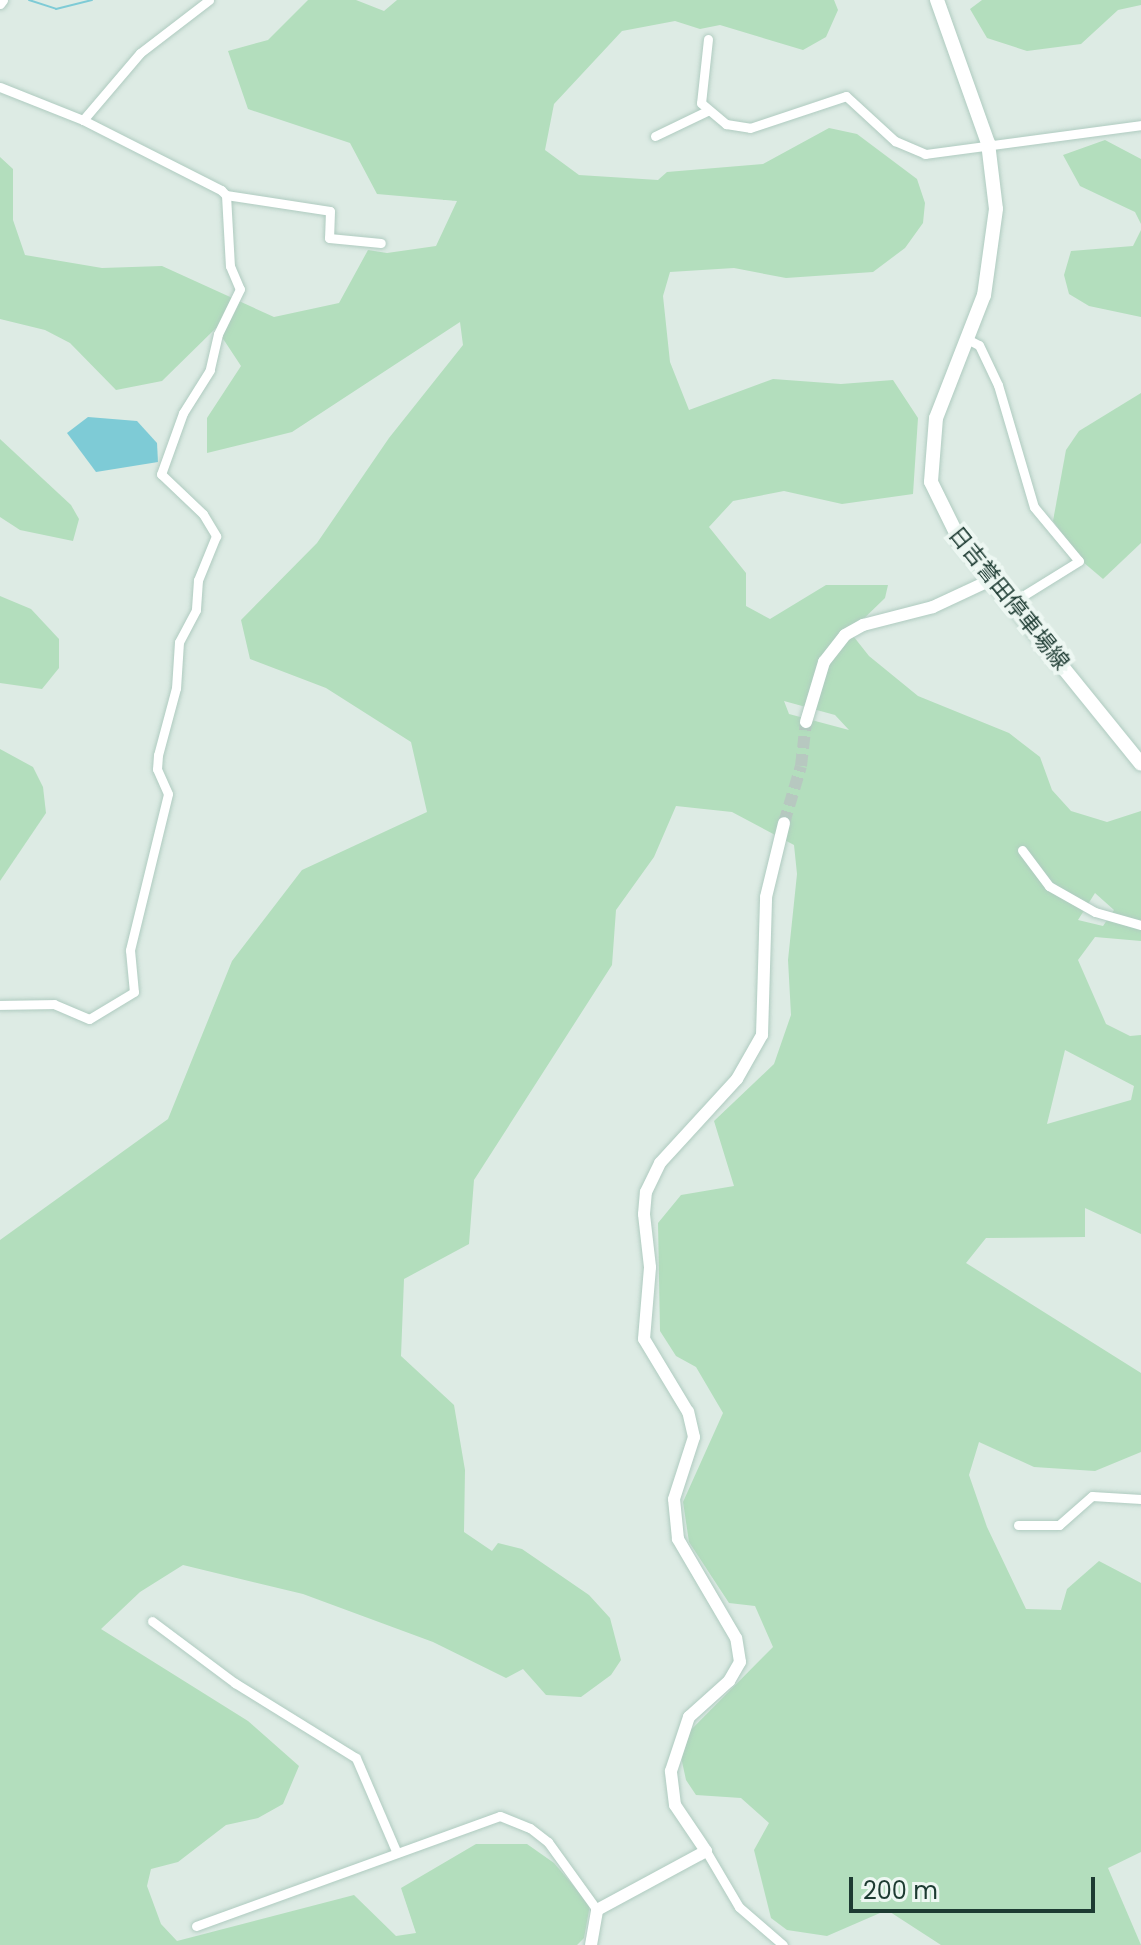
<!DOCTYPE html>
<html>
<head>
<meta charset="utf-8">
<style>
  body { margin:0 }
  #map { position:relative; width:1141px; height:1945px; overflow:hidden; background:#ddebe4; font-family:Poppins,"Noto Sans JP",sans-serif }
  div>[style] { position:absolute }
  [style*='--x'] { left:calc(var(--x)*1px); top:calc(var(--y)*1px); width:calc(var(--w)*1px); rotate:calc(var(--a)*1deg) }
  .green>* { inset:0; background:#b3debd }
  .water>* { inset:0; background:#7ecbd6 }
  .stream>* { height:2px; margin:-1px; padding:0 1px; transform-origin:1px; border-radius:1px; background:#7ecbd6 }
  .tertiary-tunnel>* { height:12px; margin-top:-6px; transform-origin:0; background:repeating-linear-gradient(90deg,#b7c8c0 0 12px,transparent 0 18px) }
  .roads { filter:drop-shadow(0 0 2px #afcbc0) drop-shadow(0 0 2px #afcbc0) }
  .minor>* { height:9px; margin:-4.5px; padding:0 4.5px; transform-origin:4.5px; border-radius:4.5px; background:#fff }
  .tertiary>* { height:12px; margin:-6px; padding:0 6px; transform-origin:6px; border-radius:6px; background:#fff }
  .secondary>* { height:14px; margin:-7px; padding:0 7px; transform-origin:7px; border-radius:7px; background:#fff }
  span { translate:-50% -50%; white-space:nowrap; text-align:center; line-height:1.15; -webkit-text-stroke:8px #edf7f2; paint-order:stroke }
  .street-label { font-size:22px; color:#1d3b32 }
  .scale { position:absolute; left:849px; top:1877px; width:246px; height:36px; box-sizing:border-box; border:4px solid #1d3b32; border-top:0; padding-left:10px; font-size:24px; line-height:28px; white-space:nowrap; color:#1d3b32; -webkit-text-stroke:6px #edf7f2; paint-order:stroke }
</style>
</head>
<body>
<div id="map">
  <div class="green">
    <div style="clip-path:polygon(evenodd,308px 0,356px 0,384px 11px,397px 0,834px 0,838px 10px,826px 37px,803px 50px,720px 25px,700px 29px,675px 21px,622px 31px,554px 104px,545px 150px,579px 175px,658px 180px,667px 172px,763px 164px,829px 128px,857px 134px,917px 179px,925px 203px,923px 223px,905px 248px,873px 272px,786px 278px,734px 268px,670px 272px,663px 296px,670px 362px,689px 410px,773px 379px,841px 384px,893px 380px,918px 418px,913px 494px,842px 504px,784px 491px,733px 501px,709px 527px,746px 573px,746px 606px,770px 619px,826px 585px,888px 585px,885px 598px,850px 632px,869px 656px,918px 696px,1009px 733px,1040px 757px,1052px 790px,1071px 811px,1107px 822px,1141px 811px,1141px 941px,1095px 937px,1078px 960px,1106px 1024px,1130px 1036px,1141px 1035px,1141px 1234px,1085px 1208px,1085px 1237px,986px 1238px,966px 1263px,1141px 1373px,1141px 1452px,1095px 1471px,1034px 1467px,979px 1442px,969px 1475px,987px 1527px,1026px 1609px,1061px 1610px,1067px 1589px,1099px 1561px,1141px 1583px,1141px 1852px,1108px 1868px,1141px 1945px,941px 1945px,887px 1910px,827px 1936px,787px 1930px,771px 1918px,754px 1850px,769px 1823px,741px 1798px,696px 1795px,686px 1780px,678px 1743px,773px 1647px,755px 1606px,729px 1603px,689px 1542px,683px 1502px,723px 1413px,696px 1367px,676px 1356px,660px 1331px,658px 1223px,681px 1195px,734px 1186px,714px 1121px,774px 1064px,791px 1015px,788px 960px,797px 874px,794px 845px,732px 812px,676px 806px,654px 857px,616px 910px,612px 965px,474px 1180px,469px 1244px,404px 1279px,401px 1356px,454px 1405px,465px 1470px,464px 1532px,492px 1551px,498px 1543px,522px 1549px,589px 1595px,610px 1618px,621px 1660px,611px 1675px,581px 1697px,546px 1695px,523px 1669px,506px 1678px,433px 1642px,303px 1594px,183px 1565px,140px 1592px,101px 1629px,248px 1721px,299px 1766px,283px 1804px,258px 1818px,226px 1825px,178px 1862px,151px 1869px,147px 1886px,161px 1924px,177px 1941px,354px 1895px,396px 1936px,416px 1933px,401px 1888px,476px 1844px,527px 1844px,554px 1863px,590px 1905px,584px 1938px,577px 1945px,0 1945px,0 1240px,168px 1119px,232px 961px,302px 870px,427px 812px,411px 742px,326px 688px,250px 659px,241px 620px,317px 543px,389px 438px,463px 345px,460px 322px,292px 432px,207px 453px,207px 418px,241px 366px,216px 328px,162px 381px,116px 390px,70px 343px,45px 330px,0 319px,0 157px,13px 169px,13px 220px,25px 255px,102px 268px,162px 266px,274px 317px,339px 303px,368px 250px,387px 253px,436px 246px,457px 201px,377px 194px,350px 143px,248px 109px,228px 51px,268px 40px,308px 0,784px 701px,835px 715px,849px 730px,789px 714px,784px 701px,308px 0,1095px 893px,1114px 910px,1103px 926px,1078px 920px,1095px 893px,308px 0,1065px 1050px,1134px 1086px,1131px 1100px,1047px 1124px,1065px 1050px)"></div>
    <div style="clip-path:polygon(982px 0,1141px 0,1141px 5px,1118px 10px,1081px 44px,1027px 51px,987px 38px,970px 9px)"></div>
    <div style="clip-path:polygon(1105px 140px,1141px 159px,1141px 224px,1135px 212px,1080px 186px,1063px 155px)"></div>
    <div style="clip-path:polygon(1141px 230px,1141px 317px,1089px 306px,1069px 294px,1064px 275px,1071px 251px,1133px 246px)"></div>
    <div style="clip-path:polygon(1141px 393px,1141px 543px,1103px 579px,1083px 562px,1053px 521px,1066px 450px,1079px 431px)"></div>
    <div style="clip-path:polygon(0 439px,71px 505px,79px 519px,73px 541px,20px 530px,0 517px)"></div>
    <div style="clip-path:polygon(0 596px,31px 609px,59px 639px,59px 668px,42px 689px,0 683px)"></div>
    <div style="clip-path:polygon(0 749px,33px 767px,43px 787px,46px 813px,0 881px)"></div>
  </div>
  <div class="water">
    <div style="clip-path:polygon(88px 417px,137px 421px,157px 443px,158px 462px,96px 472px,67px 433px)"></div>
  </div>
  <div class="stream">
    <div style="--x:29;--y:0;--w:28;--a:18"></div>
    <div style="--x:56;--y:9;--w:37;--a:-14"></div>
  </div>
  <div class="tertiary-tunnel">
    <div style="--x:784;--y:823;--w:59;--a:-73.4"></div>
    <div style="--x:801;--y:766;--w:44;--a:-83.5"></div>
  </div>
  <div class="roads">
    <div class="minor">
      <div style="--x:0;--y:4;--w:5;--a:-53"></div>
      <div style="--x:708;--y:39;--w:64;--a:96.2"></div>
      <div style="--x:701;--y:103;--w:33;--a:40"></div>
      <div style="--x:726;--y:124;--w:24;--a:9"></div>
      <div style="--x:750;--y:128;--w:101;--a:-18.4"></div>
      <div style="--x:846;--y:96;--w:67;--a:42.6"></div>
      <div style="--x:895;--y:141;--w:33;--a:23"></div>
      <div style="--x:925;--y:154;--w:218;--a:-7.6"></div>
      <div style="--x:0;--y:87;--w:89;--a:21.7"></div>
      <div style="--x:83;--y:120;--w:155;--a:26.9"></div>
      <div style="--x:221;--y:190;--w:7;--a:45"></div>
      <div style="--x:226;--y:195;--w:71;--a:86.8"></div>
      <div style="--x:230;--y:266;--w:25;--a:67"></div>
      <div style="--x:240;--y:289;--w:50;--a:116.1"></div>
      <div style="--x:218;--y:334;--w:37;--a:103"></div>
      <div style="--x:210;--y:370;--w:51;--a:122.1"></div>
      <div style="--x:183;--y:413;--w:65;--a:109.8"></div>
      <div style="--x:161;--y:474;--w:58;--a:43.6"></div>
      <div style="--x:203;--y:514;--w:26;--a:59"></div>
      <div style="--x:216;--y:536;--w:48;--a:112.2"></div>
      <div style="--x:198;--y:580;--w:30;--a:94"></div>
      <div style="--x:196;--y:610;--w:36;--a:118"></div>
      <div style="--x:179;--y:642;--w:46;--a:93.7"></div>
      <div style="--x:176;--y:688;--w:69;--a:105"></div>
      <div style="--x:158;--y:755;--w:14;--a:94"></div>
      <div style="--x:157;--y:769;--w:27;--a:66"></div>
      <div style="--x:168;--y:794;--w:161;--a:103.7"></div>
      <div style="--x:130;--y:950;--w:42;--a:84.6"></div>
      <div style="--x:134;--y:992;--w:52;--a:149"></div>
      <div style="--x:89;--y:1019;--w:38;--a:-157"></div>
      <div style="--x:54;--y:1004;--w:54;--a:178.9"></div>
      <div style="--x:83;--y:120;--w:88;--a:-49.6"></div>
      <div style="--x:140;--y:53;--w:87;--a:-37.5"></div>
      <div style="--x:655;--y:136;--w:58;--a:-25.7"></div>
      <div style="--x:226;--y:195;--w:105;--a:8.7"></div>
      <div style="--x:330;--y:211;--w:27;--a:92"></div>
      <div style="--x:329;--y:238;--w:52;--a:5.5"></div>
      <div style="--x:967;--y:339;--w:13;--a:27"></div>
      <div style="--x:979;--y:345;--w:44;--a:64.6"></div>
      <div style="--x:998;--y:385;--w:127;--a:73.6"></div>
      <div style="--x:1034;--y:507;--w:70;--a:50.2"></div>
      <div style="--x:1079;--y:561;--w:78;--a:148.2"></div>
      <div style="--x:1022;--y:850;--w:45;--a:53.1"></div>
      <div style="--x:1049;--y:886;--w:53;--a:29.5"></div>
      <div style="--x:1095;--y:912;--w:48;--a:15.8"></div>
      <div style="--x:1018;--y:1525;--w:41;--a:0"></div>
      <div style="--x:1059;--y:1525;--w:44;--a:-41.3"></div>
      <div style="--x:1092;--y:1496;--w:49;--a:3.5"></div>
      <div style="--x:152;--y:1621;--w:104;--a:36.8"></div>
      <div style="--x:235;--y:1683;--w:142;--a:31.8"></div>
      <div style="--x:356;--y:1758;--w:103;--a:66.7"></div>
      <div style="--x:706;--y:1851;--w:65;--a:59.5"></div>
      <div style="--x:739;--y:1907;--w:58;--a:40.8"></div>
      <div style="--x:196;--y:1926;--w:323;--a:-19.9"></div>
      <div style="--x:500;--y:1816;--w:32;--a:22"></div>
      <div style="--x:530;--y:1828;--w:23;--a:38"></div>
      <div style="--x:548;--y:1842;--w:84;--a:54.2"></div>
    </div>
    <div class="tertiary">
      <div style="--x:806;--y:722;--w:63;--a:-73.3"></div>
      <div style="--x:824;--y:662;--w:34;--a:-52"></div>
      <div style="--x:845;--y:635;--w:21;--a:-29"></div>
      <div style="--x:863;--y:625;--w:72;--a:-14.4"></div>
      <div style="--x:933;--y:607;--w:64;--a:-25"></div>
      <div style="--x:591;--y:1945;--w:36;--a:-80"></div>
      <div style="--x:597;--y:1910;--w:124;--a:-28.4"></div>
      <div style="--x:706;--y:1851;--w:55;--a:-124"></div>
      <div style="--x:675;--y:1805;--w:34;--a:-97"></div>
      <div style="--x:671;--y:1771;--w:57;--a:-71.6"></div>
      <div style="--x:689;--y:1717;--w:54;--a:-42"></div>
      <div style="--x:729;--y:1681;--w:22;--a:-60"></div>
      <div style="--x:740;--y:1662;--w:24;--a:-99"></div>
      <div style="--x:736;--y:1638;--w:115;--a:-120.4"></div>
      <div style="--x:678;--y:1539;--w:40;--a:-95.7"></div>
      <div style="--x:674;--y:1499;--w:65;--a:-72.1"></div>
      <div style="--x:694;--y:1437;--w:26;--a:-103"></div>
      <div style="--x:688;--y:1412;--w:85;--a:-121.1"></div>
      <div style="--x:644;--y:1339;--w:72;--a:-85.2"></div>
      <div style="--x:650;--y:1267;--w:53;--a:-96.5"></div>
      <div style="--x:644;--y:1214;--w:22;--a:-85"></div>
      <div style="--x:646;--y:1192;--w:32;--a:-64"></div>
      <div style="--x:660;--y:1163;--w:114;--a:-47.5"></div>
      <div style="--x:737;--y:1079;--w:51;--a:-60.4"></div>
      <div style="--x:762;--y:1035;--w:138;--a:-88.3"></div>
      <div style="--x:766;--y:897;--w:76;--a:-76.3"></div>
    </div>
    <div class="secondary">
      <div style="--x:937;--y:0;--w:152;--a:70.4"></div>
      <div style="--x:988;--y:143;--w:66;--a:83.1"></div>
      <div style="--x:996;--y:209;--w:87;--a:97.9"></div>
      <div style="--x:984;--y:295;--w:132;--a:111.3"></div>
      <div style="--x:936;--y:418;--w:64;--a:94.5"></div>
      <div style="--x:931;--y:482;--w:64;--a:63.8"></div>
      <div style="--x:959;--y:539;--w:289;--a:51"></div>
    </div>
  </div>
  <div class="street-label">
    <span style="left:1009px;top:598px;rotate:51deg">日吉誉田停車場線</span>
  </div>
  <div class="scale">200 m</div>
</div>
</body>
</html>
